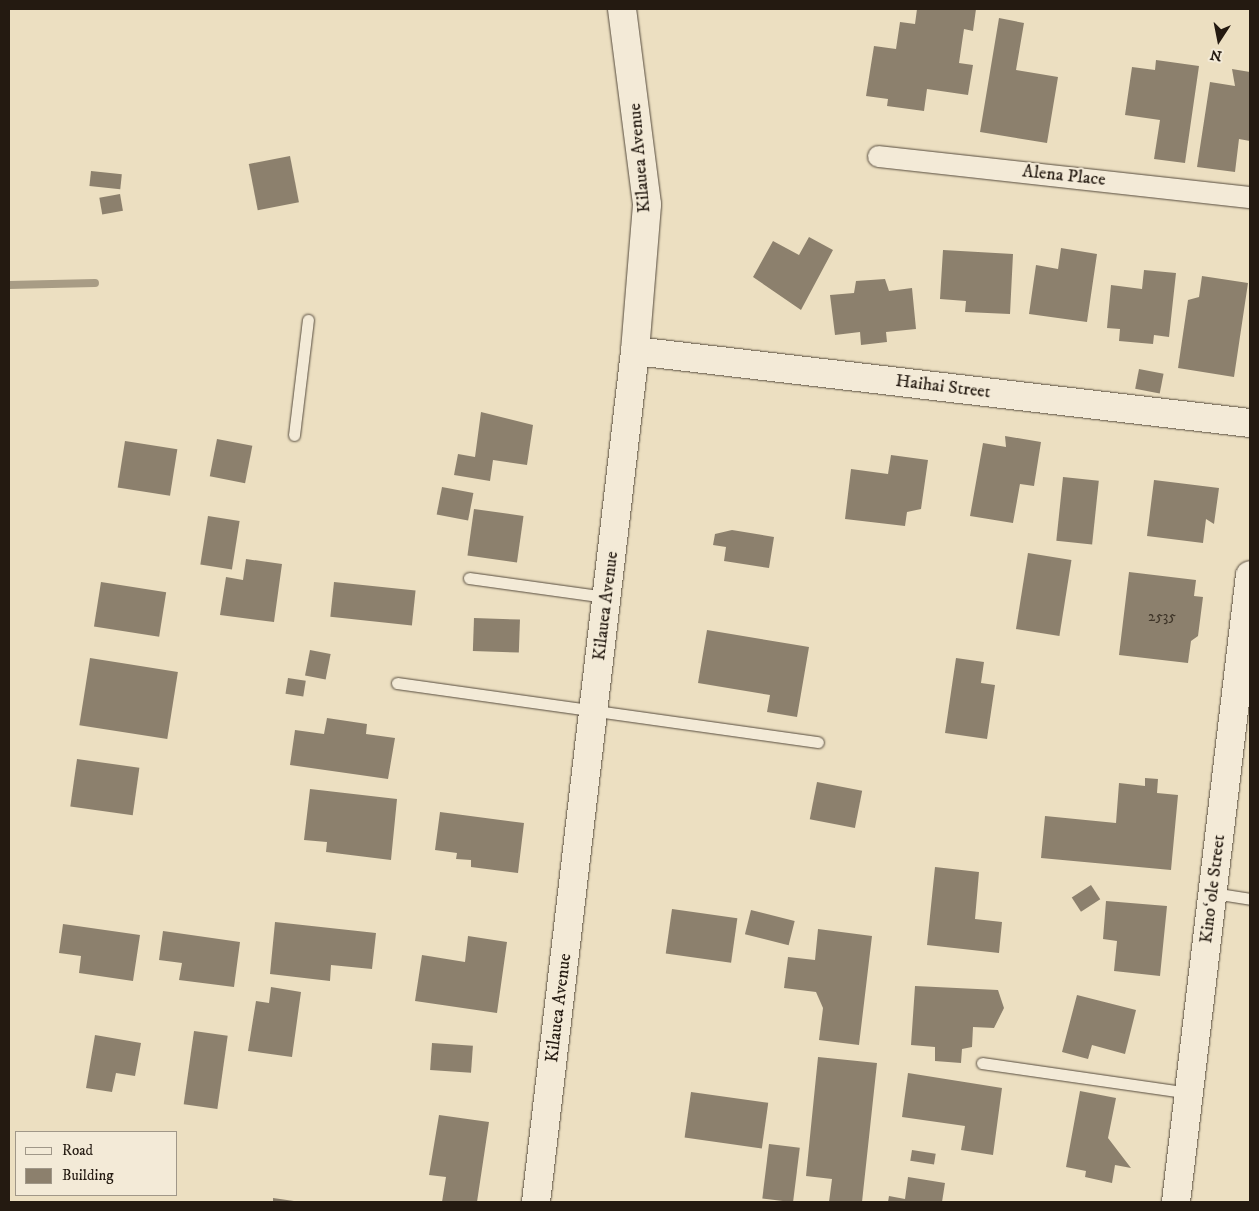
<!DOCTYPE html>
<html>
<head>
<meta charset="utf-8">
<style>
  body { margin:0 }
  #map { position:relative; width:1259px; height:1211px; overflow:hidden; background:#ecdfc1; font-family:"IM FELL DW Pica",serif }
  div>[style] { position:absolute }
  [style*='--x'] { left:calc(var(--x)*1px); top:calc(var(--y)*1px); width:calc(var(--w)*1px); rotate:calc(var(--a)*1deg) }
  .stream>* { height:8px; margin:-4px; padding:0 4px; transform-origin:4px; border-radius:4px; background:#a89c85 }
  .building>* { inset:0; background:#8c806d; transform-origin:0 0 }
  .roads { filter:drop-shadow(0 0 1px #564b3d) drop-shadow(0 0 1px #564b3d) }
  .lane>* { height:11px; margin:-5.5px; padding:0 5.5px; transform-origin:5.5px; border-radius:5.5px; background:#f3ead7 }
  .street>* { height:21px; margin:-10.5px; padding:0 10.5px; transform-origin:10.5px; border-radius:10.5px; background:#f3ead7 }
  .secondary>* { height:28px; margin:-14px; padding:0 14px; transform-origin:14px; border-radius:14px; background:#f3ead7 }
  span { translate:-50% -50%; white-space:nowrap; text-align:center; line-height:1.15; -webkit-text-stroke:4px #f3ead7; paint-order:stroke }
  .number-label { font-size:15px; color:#3e3428 }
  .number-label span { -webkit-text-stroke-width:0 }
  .street-label { font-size:18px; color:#241a11 }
  .frame { position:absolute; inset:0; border:10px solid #241a11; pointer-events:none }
  .legend { position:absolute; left:15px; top:1131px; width:162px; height:65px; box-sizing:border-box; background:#f3ead7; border:1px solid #a09788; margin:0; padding:6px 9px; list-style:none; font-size:15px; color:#241a11 }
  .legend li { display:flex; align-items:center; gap:10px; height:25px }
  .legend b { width:25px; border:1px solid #a09788 }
  .north { position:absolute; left:1194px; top:15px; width:50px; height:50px; -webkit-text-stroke:4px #f3ead7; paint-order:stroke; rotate:191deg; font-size:14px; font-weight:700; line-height:20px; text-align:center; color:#241a11 }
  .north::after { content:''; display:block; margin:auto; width:18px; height:22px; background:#241a11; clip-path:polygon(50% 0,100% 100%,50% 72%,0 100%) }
</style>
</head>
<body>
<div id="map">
  <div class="stream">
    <div style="--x:9;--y:285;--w:86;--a:-1.3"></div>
  </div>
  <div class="building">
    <div style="clip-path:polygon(917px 9px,976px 9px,973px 31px,964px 29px,959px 63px,973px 65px,968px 95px,927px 89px,924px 111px,887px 106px,888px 99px,866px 96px,874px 46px,896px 49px,900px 22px,915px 24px)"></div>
    <div style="clip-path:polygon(999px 18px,1024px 23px,1016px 70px,1058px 77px,1047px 143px,980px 132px)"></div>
    <div style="clip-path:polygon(1156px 60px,1199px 66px,1185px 163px,1154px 159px,1160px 120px,1125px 115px,1132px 67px,1155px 70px)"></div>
    <div style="clip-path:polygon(1232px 69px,1250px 72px,1250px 141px,1239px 139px,1235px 172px,1197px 167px,1210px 82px,1235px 86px)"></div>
    <div style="left:290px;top:156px;width:47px;height:42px;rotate:79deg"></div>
    <div style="left:91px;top:171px;width:31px;height:15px;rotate:6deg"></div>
    <div style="left:120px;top:194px;width:17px;height:21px;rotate:80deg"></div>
    <div style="clip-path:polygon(809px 237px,833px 250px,801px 310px,753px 277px,773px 241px,799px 255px)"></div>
    <div style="clip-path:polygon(1061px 248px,1097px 254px,1087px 322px,1029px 314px,1036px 265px,1058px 269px)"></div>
    <div style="clip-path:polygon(943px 250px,1013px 254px,1010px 314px,965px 312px,966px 301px,940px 299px)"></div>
    <div style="clip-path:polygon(1144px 270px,1176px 273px,1169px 337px,1154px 335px,1153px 344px,1119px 341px,1120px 329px,1107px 328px,1111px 285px,1142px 289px)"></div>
    <div style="clip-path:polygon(1202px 276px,1248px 283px,1234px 377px,1178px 368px,1188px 300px,1199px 297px)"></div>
    <div style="clip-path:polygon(885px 279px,889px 291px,912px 288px,916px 329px,886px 332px,887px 342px,861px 345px,860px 332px,835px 335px,830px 295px,854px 293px,856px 281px)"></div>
    <div style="left:1139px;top:369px;width:25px;height:20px;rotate:11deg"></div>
    <div style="clip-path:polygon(481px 412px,533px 425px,527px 465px,493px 460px,490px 481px,454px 475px,458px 454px,475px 457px)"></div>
    <div style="clip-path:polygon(1005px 436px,1041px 442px,1034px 486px,1020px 484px,1013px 523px,970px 516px,983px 443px,1006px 447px)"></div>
    <div style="left:217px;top:439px;width:36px;height:38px;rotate:11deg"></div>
    <div style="left:125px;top:441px;width:53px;height:47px;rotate:9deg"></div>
    <div style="clip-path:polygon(891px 455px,928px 460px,921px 509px,907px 512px,905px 526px,845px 519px,851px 469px,888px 474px)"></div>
    <div style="left:1063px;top:477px;width:36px;height:64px;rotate:6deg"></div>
    <div style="clip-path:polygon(1154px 480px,1219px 488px,1214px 524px,1206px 519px,1203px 543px,1147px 536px)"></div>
    <div style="left:442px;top:487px;width:32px;height:28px;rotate:11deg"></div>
    <div style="left:474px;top:509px;width:50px;height:47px;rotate:8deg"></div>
    <div style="left:208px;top:516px;width:32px;height:49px;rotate:9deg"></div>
    <div style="clip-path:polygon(732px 530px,774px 537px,769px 568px,724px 561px,726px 547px,713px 545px,715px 534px)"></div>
    <div style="left:1028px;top:553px;width:44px;height:77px;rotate:9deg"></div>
    <div style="clip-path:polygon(246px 559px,282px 564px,274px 622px,220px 615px,226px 577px,243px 580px)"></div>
    <div style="clip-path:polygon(1129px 572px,1196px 580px,1194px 596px,1203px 597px,1198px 636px,1191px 641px,1188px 663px,1119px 655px)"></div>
    <div style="left:101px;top:582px;width:66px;height:45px;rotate:9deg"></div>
    <div style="left:334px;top:582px;width:82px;height:35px;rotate:6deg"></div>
    <div style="left:474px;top:618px;width:46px;height:33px;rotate:2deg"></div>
    <div style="clip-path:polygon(707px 630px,809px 647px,797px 717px,767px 712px,770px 695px,698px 683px)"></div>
    <div style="left:310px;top:650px;width:21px;height:26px;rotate:11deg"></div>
    <div style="left:90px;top:658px;width:89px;height:68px;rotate:9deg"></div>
    <div style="clip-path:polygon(956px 658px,984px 662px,981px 683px,995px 685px,987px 739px,945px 733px)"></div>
    <div style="left:288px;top:678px;width:18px;height:16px;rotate:9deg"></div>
    <div style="clip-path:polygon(327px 718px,367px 724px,366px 734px,395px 738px,388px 779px,290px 765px,295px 730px,324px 734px)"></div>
    <div style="left:77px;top:759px;width:63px;height:48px;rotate:8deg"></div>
    <div style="clip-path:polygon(1145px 778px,1158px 779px,1157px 793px,1178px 795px,1171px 870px,1041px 858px,1045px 816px,1116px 823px,1119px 783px,1145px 786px)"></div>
    <div style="left:817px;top:782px;width:46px;height:38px;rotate:11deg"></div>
    <div style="clip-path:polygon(310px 789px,397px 799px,391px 860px,326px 852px,327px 842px,304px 840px)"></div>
    <div style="clip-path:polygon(440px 812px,524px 823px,518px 873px,471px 867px,471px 860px,456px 859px,457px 853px,435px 850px)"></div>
    <div style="clip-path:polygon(935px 867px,979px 872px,975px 919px,1002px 922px,999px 953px,927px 945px)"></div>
    <div style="left:1091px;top:885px;width:17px;height:23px;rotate:57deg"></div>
    <div style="clip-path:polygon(1106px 901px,1167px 906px,1160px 976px,1114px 971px,1117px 941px,1103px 939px)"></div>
    <div style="left:672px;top:909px;width:66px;height:45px;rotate:8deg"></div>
    <div style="left:751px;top:910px;width:45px;height:25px;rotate:14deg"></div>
    <div style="clip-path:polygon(275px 922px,376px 933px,372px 969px,331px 965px,330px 981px,270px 974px)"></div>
    <div style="clip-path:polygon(63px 924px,140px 935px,133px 981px,79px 973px,81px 956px,59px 953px)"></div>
    <div style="clip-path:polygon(818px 929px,872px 936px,859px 1045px,819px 1040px,823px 1008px,816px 992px,784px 988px,788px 957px,815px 960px)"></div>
    <div style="clip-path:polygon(163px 931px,240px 942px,234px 987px,179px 980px,182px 963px,159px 960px)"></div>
    <div style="clip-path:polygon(468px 936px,507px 942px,497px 1013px,415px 1001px,422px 955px,465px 962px)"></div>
    <div style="clip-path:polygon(915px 986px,998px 990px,1004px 1008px,994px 1028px,973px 1027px,972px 1047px,962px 1049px,961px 1063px,935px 1061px,935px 1047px,911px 1045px)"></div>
    <div style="clip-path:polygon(271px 987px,301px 992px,292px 1057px,248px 1051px,256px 1001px,269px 1003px)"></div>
    <div style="clip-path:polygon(1077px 995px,1136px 1010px,1125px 1054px,1092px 1045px,1088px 1059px,1062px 1052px)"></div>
    <div style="left:194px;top:1031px;width:34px;height:74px;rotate:8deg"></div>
    <div style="clip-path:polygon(95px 1035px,141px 1043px,135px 1076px,116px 1073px,112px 1092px,86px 1088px)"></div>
    <div style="left:432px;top:1043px;width:41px;height:27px;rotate:4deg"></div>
    <div style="clip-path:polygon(818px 1057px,877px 1063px,862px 1202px,829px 1202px,832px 1179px,806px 1176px)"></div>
    <div style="clip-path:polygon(908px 1073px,1002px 1088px,993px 1155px,961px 1150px,965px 1126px,902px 1117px)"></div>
    <div style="clip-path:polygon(1080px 1091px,1116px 1098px,1108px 1138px,1131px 1168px,1115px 1165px,1112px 1183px,1085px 1177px,1086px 1171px,1066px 1167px)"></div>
    <div style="left:691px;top:1092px;width:78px;height:46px;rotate:8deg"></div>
    <div style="clip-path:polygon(439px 1115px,489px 1122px,477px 1202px,442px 1202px,446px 1177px,429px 1175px)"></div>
    <div style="left:769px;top:1144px;width:31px;height:55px;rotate:7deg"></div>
    <div style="left:912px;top:1150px;width:24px;height:11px;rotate:9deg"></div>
    <div style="clip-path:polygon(908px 1177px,945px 1183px,942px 1202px,888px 1202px,889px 1196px,905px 1199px)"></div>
    <div style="clip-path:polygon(273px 1198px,294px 1201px,294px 1202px,273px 1202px)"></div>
  </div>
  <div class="roads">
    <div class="lane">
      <div style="--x:294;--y:435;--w:116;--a:-83.1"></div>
      <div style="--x:469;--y:578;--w:138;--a:7.9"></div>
      <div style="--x:397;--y:683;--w:425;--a:8"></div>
      <div style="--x:1213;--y:893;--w:37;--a:9"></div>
      <div style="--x:982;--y:1063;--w:209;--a:8.2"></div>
    </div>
    <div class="street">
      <div style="--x:878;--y:156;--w:374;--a:6.3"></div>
    </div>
    <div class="secondary">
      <div style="--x:635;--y:351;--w:619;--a:6.68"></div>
      <div style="--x:536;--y:1202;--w:857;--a:-83.36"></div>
      <div style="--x:635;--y:351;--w:147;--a:-85.3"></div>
      <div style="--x:647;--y:204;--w:197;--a:-97.3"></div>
      <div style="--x:1176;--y:1202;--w:631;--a:-83.27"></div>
    </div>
  </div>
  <div class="number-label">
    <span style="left:1162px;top:617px">2535</span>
  </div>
  <div class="street-label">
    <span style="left:640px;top:158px;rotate:-95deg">Kilauea Avenue</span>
    <span style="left:1064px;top:176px;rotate:6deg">Alena Place</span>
    <span style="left:943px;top:387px;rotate:7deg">Haihai Street</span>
    <span style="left:606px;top:606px;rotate:-83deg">Kilauea Avenue</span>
    <span style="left:1213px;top:889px;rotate:-83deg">Kinoʻole Street</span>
    <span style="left:559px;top:1008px;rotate:-83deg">Kilauea Avenue</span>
  </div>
  <div class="frame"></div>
  <ul class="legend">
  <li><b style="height:6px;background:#f3ead7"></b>Road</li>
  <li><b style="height:14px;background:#8c806d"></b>Building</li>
  </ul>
  <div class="north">N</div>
</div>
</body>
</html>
